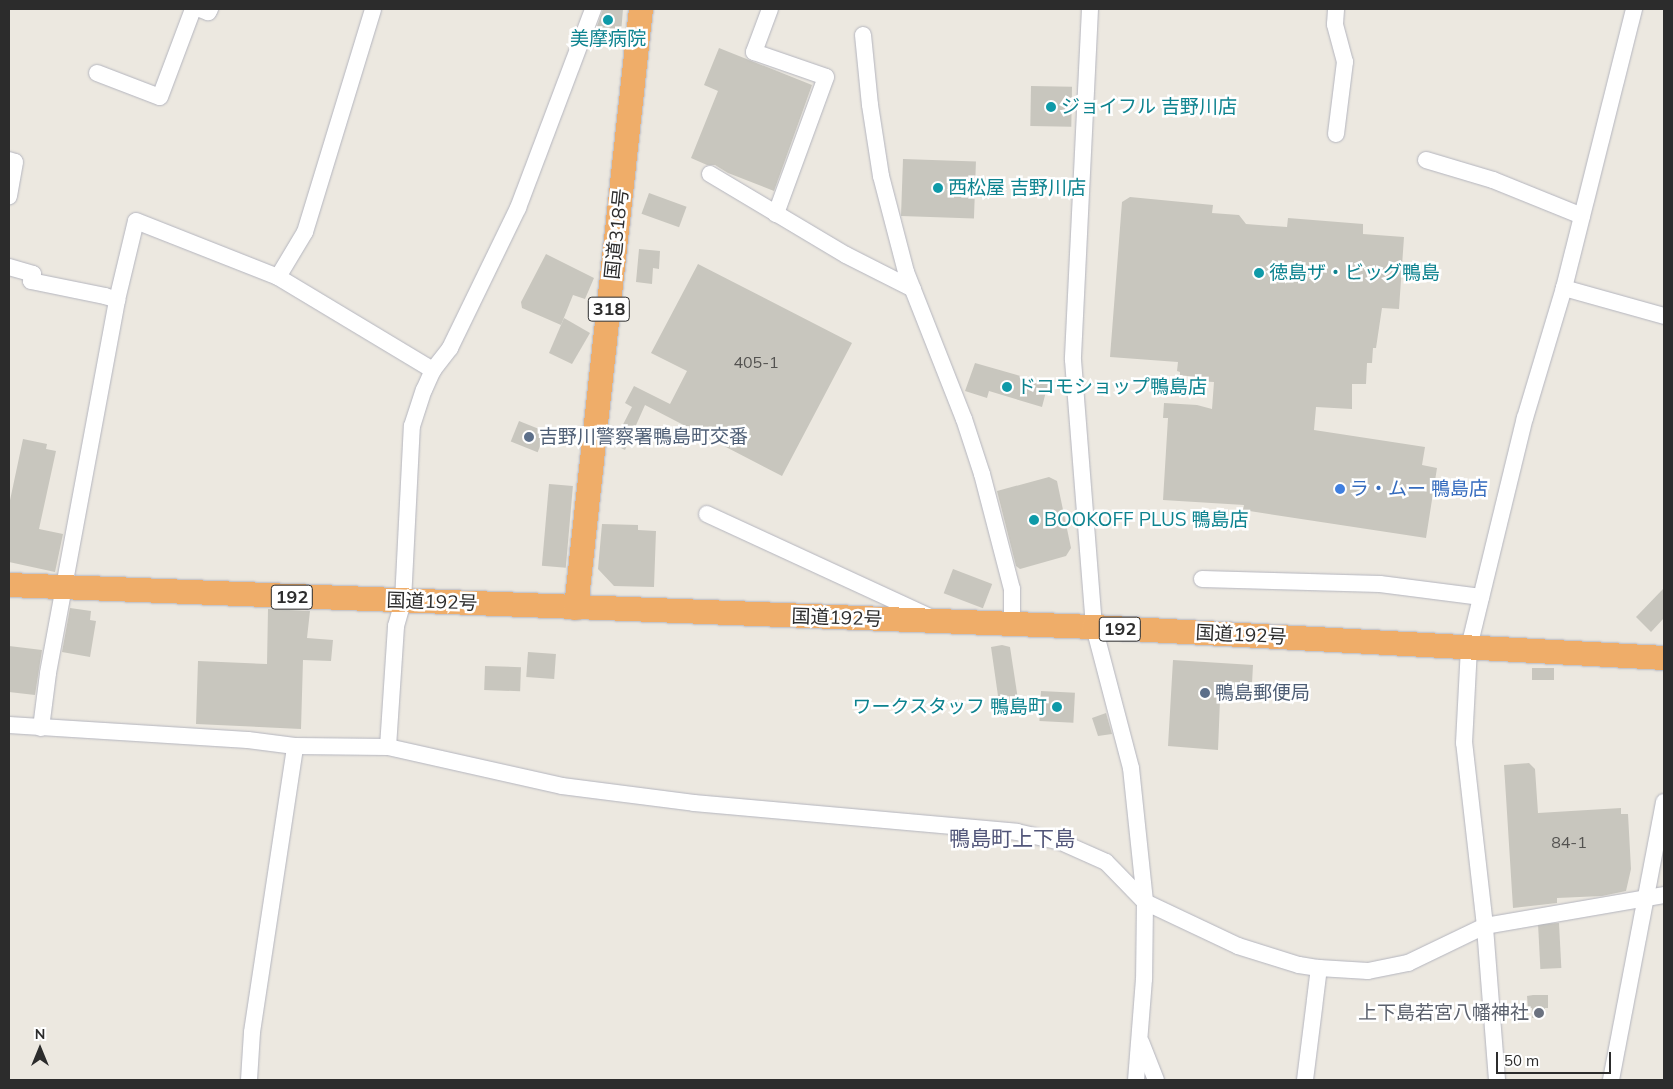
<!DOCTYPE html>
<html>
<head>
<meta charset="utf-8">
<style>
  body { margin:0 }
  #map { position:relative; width:1673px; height:1089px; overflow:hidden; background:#ece8e0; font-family:Mulish,"Noto Sans JP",sans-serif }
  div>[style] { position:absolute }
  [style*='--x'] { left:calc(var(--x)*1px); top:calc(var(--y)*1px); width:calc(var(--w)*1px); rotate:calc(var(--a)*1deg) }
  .building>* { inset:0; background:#c8c6be; transform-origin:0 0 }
  .roads { filter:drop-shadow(0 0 1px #b4b5be) drop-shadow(0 0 1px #b4b5be) }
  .minor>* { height:16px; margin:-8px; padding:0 8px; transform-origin:8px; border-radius:8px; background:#fff }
  .highway>* { height:24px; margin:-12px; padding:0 12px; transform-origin:12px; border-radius:12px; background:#efad69 }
  .dots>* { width:14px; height:14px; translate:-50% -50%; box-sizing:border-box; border:2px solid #fff; border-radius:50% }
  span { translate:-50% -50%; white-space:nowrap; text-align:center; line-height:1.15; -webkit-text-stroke:5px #fff; paint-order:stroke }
  .number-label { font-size:16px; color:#535250 }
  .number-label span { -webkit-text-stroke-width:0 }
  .shield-label span { padding:1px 4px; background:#fff; border:1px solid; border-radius:4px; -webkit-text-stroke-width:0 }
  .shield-label { font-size:18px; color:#2c2c2c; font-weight:700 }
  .culture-label { font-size:19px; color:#0d838f }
  .left { translate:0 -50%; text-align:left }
  .right { translate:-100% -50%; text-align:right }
  .street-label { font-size:19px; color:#2c2c2c }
  .service-label { font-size:19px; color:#4e5e75 }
  .shop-label { font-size:19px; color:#366cbe }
  .worship-label { font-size:19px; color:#5b616d }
  .quarter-label { font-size:21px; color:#515579 }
  .frame { position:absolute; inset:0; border:10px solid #2c2c2c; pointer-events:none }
  .north { position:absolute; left:15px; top:1024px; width:50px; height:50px; -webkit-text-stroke:4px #fff; paint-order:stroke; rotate:0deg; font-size:14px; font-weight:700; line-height:20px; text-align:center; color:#2c2c2c }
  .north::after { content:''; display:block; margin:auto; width:18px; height:22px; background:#2c2c2c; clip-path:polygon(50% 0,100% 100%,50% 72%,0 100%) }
  .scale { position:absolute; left:1496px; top:1052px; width:115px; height:22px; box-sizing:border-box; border:2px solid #2c2c2c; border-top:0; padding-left:6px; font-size:15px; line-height:18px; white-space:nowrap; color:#2c2c2c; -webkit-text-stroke:4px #fff; paint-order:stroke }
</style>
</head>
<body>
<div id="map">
  <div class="building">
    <div style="clip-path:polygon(603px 9px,623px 9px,620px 45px,593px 38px)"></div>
    <div style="clip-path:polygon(719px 48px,812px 85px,774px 191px,728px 173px,715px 165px,707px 165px,691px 158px,718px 91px,704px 85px)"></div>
    <div style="left:1031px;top:86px;width:41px;height:40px;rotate:1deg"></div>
    <div style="left:903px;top:159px;width:73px;height:57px;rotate:2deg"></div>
    <div style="left:649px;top:193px;width:40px;height:22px;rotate:20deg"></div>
    <div style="clip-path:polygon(1130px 197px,1213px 205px,1212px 213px,1239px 215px,1246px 224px,1287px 227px,1288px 218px,1363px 224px,1363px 234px,1404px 237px,1399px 309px,1382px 308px,1376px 348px,1373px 348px,1372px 363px,1367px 363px,1366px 384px,1352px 384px,1352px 409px,1316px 407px,1314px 430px,1425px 447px,1422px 465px,1437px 468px,1426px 538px,1243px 510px,1244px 505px,1163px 500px,1168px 418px,1163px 418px,1164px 403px,1197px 405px,1212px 409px,1214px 382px,1195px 381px,1195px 377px,1180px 375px,1180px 372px,1177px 371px,1178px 362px,1110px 357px,1122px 202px)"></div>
    <div style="clip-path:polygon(639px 249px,660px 251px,659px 269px,653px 268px,652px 284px,636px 282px)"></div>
    <div style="clip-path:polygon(546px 254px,594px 278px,585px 299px,573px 295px,561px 325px,522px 308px,521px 302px)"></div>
    <div style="clip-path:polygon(698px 264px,852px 343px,782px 476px,645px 405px,625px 450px,613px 444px,632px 407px,625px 403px,634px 386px,670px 404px,687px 371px,651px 353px)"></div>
    <div style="clip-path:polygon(564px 318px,590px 333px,572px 364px,549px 353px)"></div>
    <div style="clip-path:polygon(975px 363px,1048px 384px,1042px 407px,989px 391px,987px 398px,965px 391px)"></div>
    <div style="left:519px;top:421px;width:29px;height:22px;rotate:22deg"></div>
    <div style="clip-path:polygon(23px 439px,47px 444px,46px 449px,56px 451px,39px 529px,63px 534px,55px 572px,9px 562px,9px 505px)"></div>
    <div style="clip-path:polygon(1049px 477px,1057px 481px,1071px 548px,1066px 556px,1020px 569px,1016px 566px,997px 491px)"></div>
    <div style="left:549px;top:484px;width:24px;height:82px;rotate:5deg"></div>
    <div style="clip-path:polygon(602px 524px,638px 525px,638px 530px,656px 531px,654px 587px,614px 586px,598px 569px)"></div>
    <div style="left:953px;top:569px;width:42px;height:26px;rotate:21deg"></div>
    <div style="clip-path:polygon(1664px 588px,1664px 618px,1651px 632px,1636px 617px)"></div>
    <div style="clip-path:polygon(70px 608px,91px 611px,90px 620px,96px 621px,90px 657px,62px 652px)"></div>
    <div style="clip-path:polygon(268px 609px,310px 611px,307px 638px,333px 640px,331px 661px,303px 660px,301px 729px,196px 724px,198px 661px,267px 664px)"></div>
    <div style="clip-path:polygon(1002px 645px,1010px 647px,1019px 706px,1000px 710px,991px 647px)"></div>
    <div style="clip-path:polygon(9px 646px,42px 650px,35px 695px,9px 692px)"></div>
    <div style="left:528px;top:652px;width:28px;height:25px;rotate:4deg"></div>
    <div style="clip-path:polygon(1173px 660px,1253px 665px,1251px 702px,1220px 700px,1218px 750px,1168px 746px)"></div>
    <div style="left:485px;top:666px;width:36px;height:24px;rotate:2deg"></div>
    <div style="left:1532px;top:668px;width:22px;height:12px"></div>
    <div style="left:1041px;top:691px;width:34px;height:30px;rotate:3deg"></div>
    <div style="clip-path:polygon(1106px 713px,1112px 734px,1098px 736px,1092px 718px)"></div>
    <div style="clip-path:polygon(1529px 763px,1535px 769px,1538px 813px,1621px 808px,1621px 814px,1628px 814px,1631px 869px,1626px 891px,1602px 896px,1557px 898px,1557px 903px,1513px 908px,1504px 765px)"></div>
    <div style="left:1559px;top:923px;width:45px;height:21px;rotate:87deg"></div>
    <div style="clip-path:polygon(1533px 995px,1548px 995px,1548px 1008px,1545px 1008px,1545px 1016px,1532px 1018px,1532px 1008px,1528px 1008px,1527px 996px)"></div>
  </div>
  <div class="roads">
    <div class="minor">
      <div style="--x:200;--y:9;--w:9;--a:21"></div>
      <div style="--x:208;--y:12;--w:4;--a:-56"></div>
      <div style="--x:770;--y:9;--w:46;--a:110.4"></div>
      <div style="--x:754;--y:52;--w:76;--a:19.1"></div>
      <div style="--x:826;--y:77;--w:146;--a:110.1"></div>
      <div style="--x:1090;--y:9;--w:351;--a:92.8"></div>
      <div style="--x:1073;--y:360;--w:268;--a:85.5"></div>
      <div style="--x:1094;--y:627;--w:146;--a:75.3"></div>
      <div style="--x:1131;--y:768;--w:135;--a:84"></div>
      <div style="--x:1145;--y:902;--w:77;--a:90.7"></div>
      <div style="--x:1144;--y:979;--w:101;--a:94.5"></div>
      <div style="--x:863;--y:35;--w:70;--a:84.3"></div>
      <div style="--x:870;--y:105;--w:72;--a:81.2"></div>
      <div style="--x:881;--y:176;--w:99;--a:75.4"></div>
      <div style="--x:906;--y:272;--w:158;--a:68.5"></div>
      <div style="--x:964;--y:419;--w:58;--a:71.9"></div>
      <div style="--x:982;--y:474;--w:119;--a:75.4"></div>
      <div style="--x:1012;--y:589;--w:36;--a:90"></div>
      <div style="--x:97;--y:73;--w:67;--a:20.9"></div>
      <div style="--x:160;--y:97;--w:94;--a:-69.4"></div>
      <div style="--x:1336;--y:134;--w:73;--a:-82.9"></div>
      <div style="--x:1345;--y:62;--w:39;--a:-105"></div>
      <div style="--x:1335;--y:24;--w:15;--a:-86"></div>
      <div style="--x:9;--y:160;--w:6;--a:18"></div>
      <div style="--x:15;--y:162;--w:35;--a:100"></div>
      <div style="--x:1426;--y:160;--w:70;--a:16.6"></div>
      <div style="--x:1493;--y:180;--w:96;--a:22"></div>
      <div style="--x:710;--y:174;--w:158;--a:30.8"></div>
      <div style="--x:846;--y:255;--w:75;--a:26.9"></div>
      <div style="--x:9;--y:267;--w:25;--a:16"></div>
      <div style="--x:33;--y:274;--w:7;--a:106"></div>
      <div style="--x:31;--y:281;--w:76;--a:11.5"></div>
      <div style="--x:105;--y:296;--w:13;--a:18"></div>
      <div style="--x:278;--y:277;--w:52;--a:-59"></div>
      <div style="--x:305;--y:232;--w:233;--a:-73"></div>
      <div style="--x:1564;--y:288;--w:104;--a:15.6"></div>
      <div style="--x:707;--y:514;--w:246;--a:24.8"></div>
      <div style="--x:1202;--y:579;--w:178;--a:1.6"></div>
      <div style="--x:1380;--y:584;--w:102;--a:7.3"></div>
      <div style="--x:9;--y:725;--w:239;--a:3.6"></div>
      <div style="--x:248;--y:740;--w:47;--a:7.3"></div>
      <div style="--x:295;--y:746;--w:93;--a:0.6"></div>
      <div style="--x:388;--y:747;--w:178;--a:12.6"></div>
      <div style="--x:562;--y:786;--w:133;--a:7.3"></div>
      <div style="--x:694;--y:803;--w:324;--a:5.1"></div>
      <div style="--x:1017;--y:832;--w:45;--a:12.8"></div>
      <div style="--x:1061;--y:842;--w:49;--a:24"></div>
      <div style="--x:1106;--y:862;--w:56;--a:45.7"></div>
      <div style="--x:1145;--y:902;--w:103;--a:25.3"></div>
      <div style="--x:1238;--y:946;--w:64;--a:17.3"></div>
      <div style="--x:1299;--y:965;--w:20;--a:9"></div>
      <div style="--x:1319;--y:968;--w:49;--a:3.5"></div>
      <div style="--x:1368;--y:971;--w:41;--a:-11.3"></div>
      <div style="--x:1408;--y:963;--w:85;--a:-25.7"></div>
      <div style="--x:1485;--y:926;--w:182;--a:-9.8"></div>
      <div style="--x:41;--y:728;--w:55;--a:-82.7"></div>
      <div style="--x:48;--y:673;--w:379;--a:-79.5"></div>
      <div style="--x:117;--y:300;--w:81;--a:-76.5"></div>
      <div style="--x:136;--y:221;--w:153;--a:21.5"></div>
      <div style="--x:278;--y:277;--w:181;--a:31"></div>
      <div style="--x:388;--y:747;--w:121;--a:-86.2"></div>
      <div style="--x:396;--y:626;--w:26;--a:-74"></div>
      <div style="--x:403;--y:601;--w:175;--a:-87.1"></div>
      <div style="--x:412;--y:426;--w:38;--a:-72"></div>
      <div style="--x:424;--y:390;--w:22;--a:-66"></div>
      <div style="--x:433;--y:370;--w:28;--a:-52"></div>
      <div style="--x:450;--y:348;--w:156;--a:-64.1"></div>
      <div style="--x:518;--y:208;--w:213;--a:-69.3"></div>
      <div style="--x:1141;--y:1042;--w:41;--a:68.5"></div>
      <div style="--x:249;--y:1080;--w:48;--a:-86.4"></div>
      <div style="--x:252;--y:1032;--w:289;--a:-81.4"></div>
      <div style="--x:1305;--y:1080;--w:113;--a:-82.9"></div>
      <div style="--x:1497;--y:1080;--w:154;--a:-94.5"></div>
      <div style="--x:1485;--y:926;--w:184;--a:-96.5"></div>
      <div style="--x:1464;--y:743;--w:96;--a:-87"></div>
      <div style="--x:1469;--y:647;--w:236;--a:-76.3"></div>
      <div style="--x:1525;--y:418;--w:136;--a:-73.3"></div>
      <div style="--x:1564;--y:288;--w:288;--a:-75.9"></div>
      <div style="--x:1611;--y:1080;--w:283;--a:-79.2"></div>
    </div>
    <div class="highway">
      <div style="--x:9;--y:585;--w:1086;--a:2.22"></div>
      <div style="--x:1094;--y:627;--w:571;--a:3.11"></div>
      <div style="--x:576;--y:608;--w:603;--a:-83.81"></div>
    </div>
  </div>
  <div class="dots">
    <div style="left:608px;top:20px;background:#0f9aa8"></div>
    <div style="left:1051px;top:107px;background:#0f9aa8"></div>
    <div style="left:938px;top:188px;background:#0f9aa8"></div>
    <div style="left:1259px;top:273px;background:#0f9aa8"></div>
    <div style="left:1007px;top:387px;background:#0f9aa8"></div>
    <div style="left:529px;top:437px;background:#5c6f8a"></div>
    <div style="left:1340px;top:489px;background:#3f7fe0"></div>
    <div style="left:1034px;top:520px;background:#0f9aa8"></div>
    <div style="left:1205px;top:693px;background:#5c6f8a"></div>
    <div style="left:1057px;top:707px;background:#0f9aa8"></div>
    <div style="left:1539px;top:1013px;background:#6b7280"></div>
  </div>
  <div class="number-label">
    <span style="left:756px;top:362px">405-1</span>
    <span style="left:1569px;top:842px">84-1</span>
  </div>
  <div class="shield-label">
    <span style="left:609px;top:309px">318</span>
    <span style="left:292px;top:597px">192</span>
    <span style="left:1120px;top:629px">192</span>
  </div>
  <div class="culture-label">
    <span style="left:608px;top:39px">美摩病院</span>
    <span class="left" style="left:1061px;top:107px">ジョイフル 吉野川店</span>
    <span class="left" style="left:948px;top:188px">西松屋 吉野川店</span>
    <span class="left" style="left:1269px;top:273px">徳島ザ・ビッグ鴨島</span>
    <span class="left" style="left:1017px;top:387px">ドコモショップ鴨島店</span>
    <span class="left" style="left:1044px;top:520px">BOOKOFF PLUS 鴨島店</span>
    <span class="right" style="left:1047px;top:707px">ワークスタッフ 鴨島町</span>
  </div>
  <div class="street-label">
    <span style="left:617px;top:234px;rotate:-84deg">国道318号</span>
    <span style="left:432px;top:602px;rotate:2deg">国道192号</span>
    <span style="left:837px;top:618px;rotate:2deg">国道192号</span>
    <span style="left:1241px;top:635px;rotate:3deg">国道192号</span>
  </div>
  <div class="service-label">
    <span class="left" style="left:539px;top:437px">吉野川警察署鴨島町交番</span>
    <span class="left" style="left:1215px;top:693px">鴨島郵便局</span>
  </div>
  <div class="shop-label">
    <span class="left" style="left:1350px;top:489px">ラ・ムー 鴨島店</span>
  </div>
  <div class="worship-label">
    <span class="right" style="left:1529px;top:1013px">上下島若宮八幡神社</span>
  </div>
  <div class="quarter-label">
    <span style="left:1012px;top:838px">鴨島町上下島</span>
  </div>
  <div class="frame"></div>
  <div class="north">N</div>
  <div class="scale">50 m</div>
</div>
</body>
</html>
